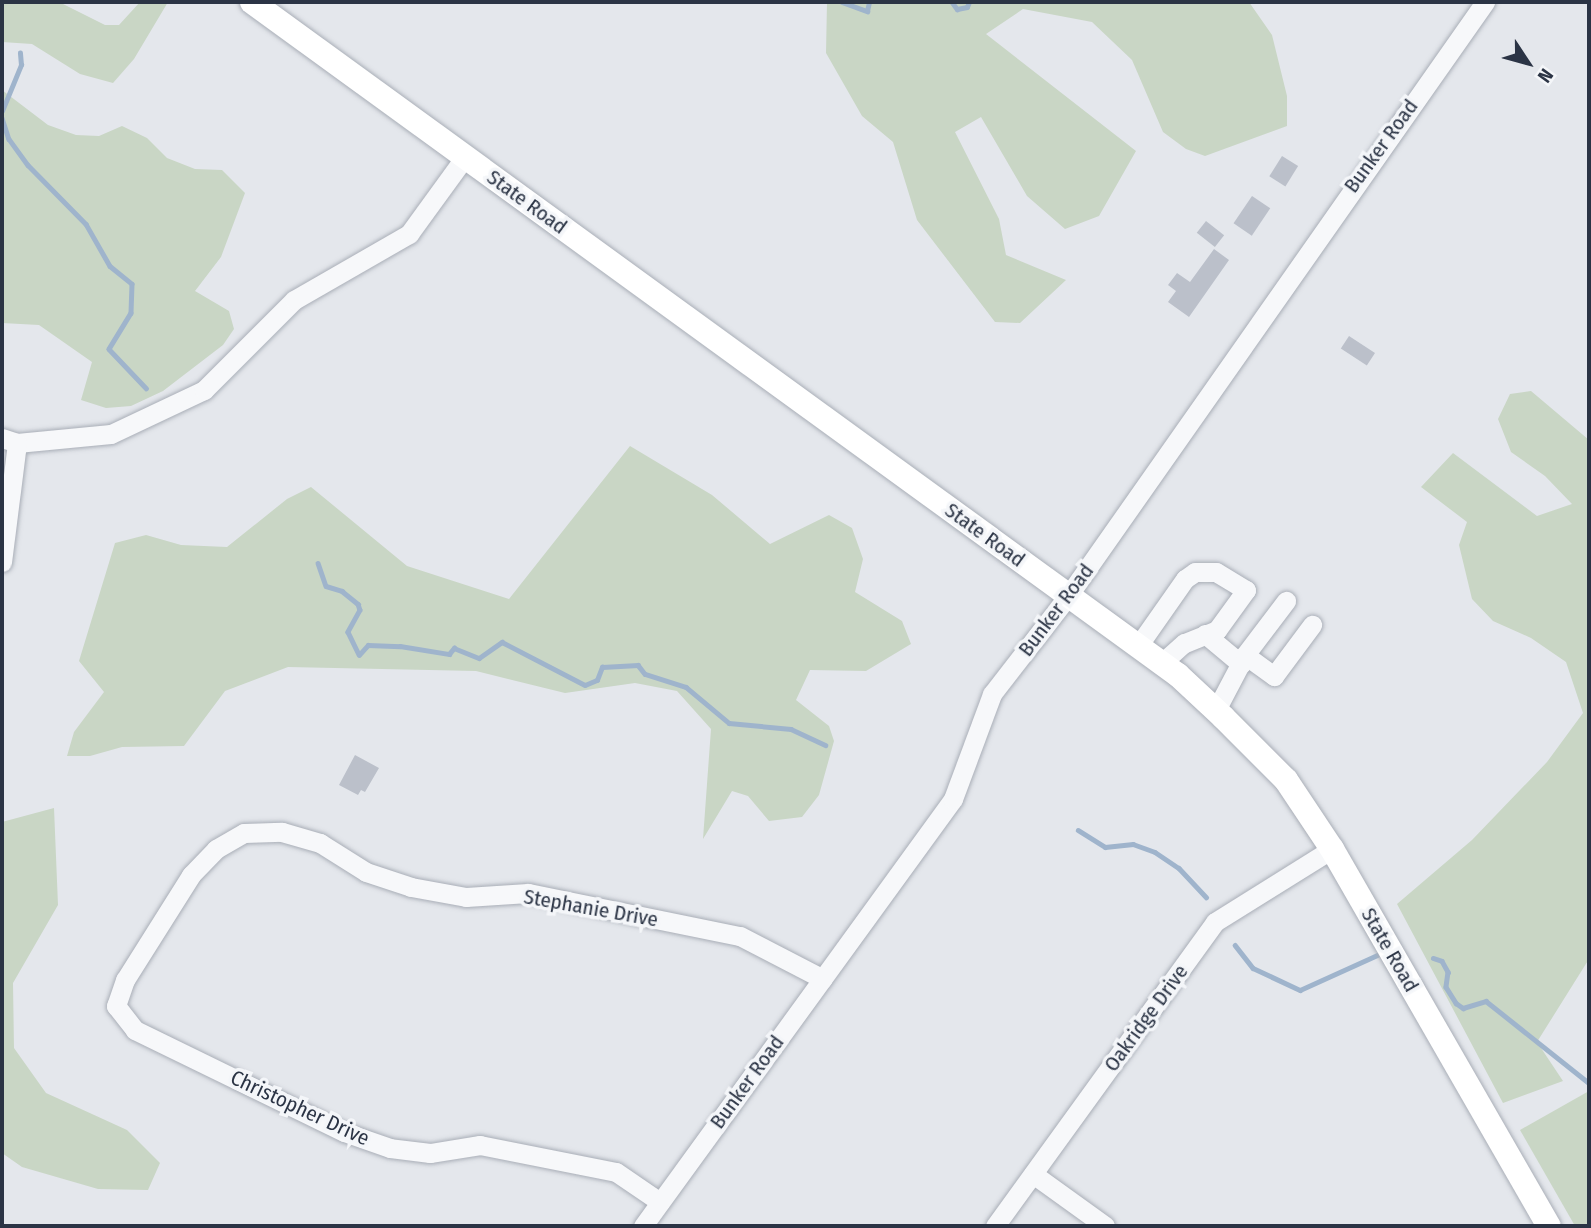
<!DOCTYPE html>
<html>
<head>
<meta charset="utf-8">
<style>
  body { margin:0 }
  #map { position:relative; width:1591px; height:1228px; overflow:hidden; background:#e4e7ec; font-family:"Fira Sans Condensed",sans-serif }
  div>[style] { position:absolute }
  [style*='--x'] { left:calc(var(--x)*1px); top:calc(var(--y)*1px); width:calc(var(--w)*1px); rotate:calc(var(--a)*1deg) }
  .green>* { inset:0; background:#c9d6c5 }
  .stream>* { height:4.5px; margin:-2.25px; padding:0 2.25px; transform-origin:2.25px; border-radius:2.25px; background:#9fb4cc }
  .building>* { inset:0; background:#bbc0ca; transform-origin:0 0 }
  .roads { filter:drop-shadow(0 0 2px #a9aeb7) drop-shadow(0 0 2px #a9aeb7) }
  .minor>* { height:19px; margin:-9.5px; padding:0 9.5px; transform-origin:9.5px; border-radius:9.5px; background:#f7f8fa }
  .major>* { height:24px; margin:-12px; padding:0 12px; transform-origin:12px; border-radius:12px; background:#fff }
  span { translate:-50% -50%; white-space:nowrap; text-align:center; line-height:1.15; -webkit-text-stroke:7px #f4f6f9; paint-order:stroke }
  .street-label { font-size:21px; color:#2b3445 }
  .frame { position:absolute; inset:0; border:4px solid #2b3445; pointer-events:none }
  .north { position:absolute; left:1493px; top:28px; width:70px; height:70px; -webkit-text-stroke:5px #f4f6f9; paint-order:stroke; rotate:126deg; font-size:19px; font-weight:700; line-height:28px; text-align:center; color:#2b3445 }
  .north::after { content:''; display:block; margin:auto; width:24px; height:32px; background:#2b3445; clip-path:polygon(50% 0,100% 100%,50% 72%,0 100%) }
</style>
</head>
<body>
<div id="map">
  <div class="green">
    <div style="clip-path:polygon(2px 2px,59px 2px,105px 25px,119px 25px,140px 2px,168px 2px,134px 59px,113px 83px,80px 74px,32px 44px,2px 42px)"></div>
    <div style="clip-path:polygon(827px 2px,1249px 2px,1272px 35px,1287px 96px,1287px 126px,1205px 156px,1186px 149px,1163px 132px,1132px 60px,1092px 22px,1023px 9px,986px 34px,1136px 151px,1099px 216px,1065px 229px,1027px 196px,981px 117px,955px 132px,999px 219px,1006px 255px,1066px 280px,1020px 323px,995px 322px,917px 220px,893px 142px,862px 116px,826px 53px)"></div>
    <div style="clip-path:polygon(2px 90px,48px 125px,76px 135px,99px 136px,122px 126px,147px 138px,167px 158px,195px 169px,222px 170px,245px 193px,221px 257px,195px 291px,229px 311px,234px 329px,223px 345px,163px 391px,131px 406px,106px 408px,81px 400px,92px 362px,39px 325px,2px 323px)"></div>
    <div style="clip-path:polygon(1531px 391px,1589px 440px,1589px 959px,1537px 1042px,1563px 1081px,1503px 1103px,1397px 904px,1472px 840px,1547px 762px,1583px 713px,1566px 662px,1531px 638px,1493px 621px,1472px 599px,1459px 545px,1467px 522px,1421px 487px,1453px 453px,1537px 516px,1572px 504px,1545px 476px,1511px 452px,1498px 419px,1510px 394px)"></div>
    <div style="clip-path:polygon(630px 446px,712px 495px,770px 544px,829px 515px,852px 528px,863px 559px,855px 592px,902px 621px,911px 644px,866px 671px,810px 670px,796px 700px,829px 726px,834px 741px,819px 795px,802px 817px,769px 821px,748px 796px,732px 791px,703px 839px,711px 729px,677px 691px,635px 683px,565px 693px,476px 671px,288px 667px,225px 691px,184px 746px,122px 747px,90px 756px,67px 756px,74px 732px,104px 692px,79px 661px,115px 543px,146px 535px,181px 545px,227px 547px,287px 499px,311px 487px,407px 566px,509px 599px)"></div>
    <div style="clip-path:polygon(54px 808px,58px 905px,13px 983px,14px 1048px,46px 1093px,127px 1130px,160px 1163px,148px 1190px,98px 1189px,22px 1167px,2px 1153px,2px 822px)"></div>
    <div style="clip-path:polygon(1589px 1091px,1589px 1226px,1575px 1226px,1520px 1130px)"></div>
  </div>
  <div class="stream">
    <div style="--x:842;--y:2;--w:27;--a:20"></div>
    <div style="--x:867;--y:11;--w:9;--a:-77"></div>
    <div style="--x:952;--y:2;--w:9;--a:54"></div>
    <div style="--x:957;--y:9;--w:10;--a:-11"></div>
    <div style="--x:967;--y:7;--w:5;--a:-68"></div>
    <div style="--x:2;--y:111;--w:50;--a:-67.6"></div>
    <div style="--x:21;--y:65;--w:12;--a:-95"></div>
    <div style="--x:2;--y:118;--w:22;--a:72"></div>
    <div style="--x:9;--y:139;--w:32;--a:54"></div>
    <div style="--x:28;--y:165;--w:83;--a:45.5"></div>
    <div style="--x:86;--y:224;--w:48;--a:60.3"></div>
    <div style="--x:110;--y:266;--w:28;--a:39"></div>
    <div style="--x:132;--y:284;--w:29;--a:92"></div>
    <div style="--x:131;--y:313;--w:42;--a:121.4"></div>
    <div style="--x:109;--y:349;--w:54;--a:46.5"></div>
    <div style="--x:318;--y:563;--w:24;--a:71"></div>
    <div style="--x:326;--y:586;--w:17;--a:17"></div>
    <div style="--x:342;--y:591;--w:21;--a:39"></div>
    <div style="--x:358;--y:604;--w:6;--a:72"></div>
    <div style="--x:360;--y:610;--w:25;--a:119"></div>
    <div style="--x:348;--y:632;--w:25;--a:64"></div>
    <div style="--x:359;--y:655;--w:13;--a:-48"></div>
    <div style="--x:368;--y:645;--w:32;--a:2"></div>
    <div style="--x:400;--y:646;--w:50;--a:9.3"></div>
    <div style="--x:449;--y:654;--w:8;--a:-50"></div>
    <div style="--x:454;--y:648;--w:27;--a:22"></div>
    <div style="--x:479;--y:658;--w:28;--a:-35"></div>
    <div style="--x:502;--y:642;--w:93;--a:27.4"></div>
    <div style="--x:585;--y:685;--w:13;--a:-23"></div>
    <div style="--x:597;--y:680;--w:14;--a:-69"></div>
    <div style="--x:602;--y:667;--w:36;--a:-3"></div>
    <div style="--x:638;--y:665;--w:11;--a:52"></div>
    <div style="--x:645;--y:674;--w:43;--a:17.6"></div>
    <div style="--x:686;--y:687;--w:56;--a:39.9"></div>
    <div style="--x:729;--y:723;--w:62;--a:5.5"></div>
    <div style="--x:791;--y:729;--w:38;--a:25"></div>
    <div style="--x:1078;--y:830;--w:32;--a:32"></div>
    <div style="--x:1105;--y:847;--w:28;--a:-6"></div>
    <div style="--x:1133;--y:844;--w:23;--a:20"></div>
    <div style="--x:1155;--y:852;--w:29;--a:34"></div>
    <div style="--x:1179;--y:868;--w:40;--a:47"></div>
    <div style="--x:1235;--y:945;--w:29;--a:52"></div>
    <div style="--x:1253;--y:968;--w:52;--a:25.1"></div>
    <div style="--x:1300;--y:990;--w:85;--a:-24.4"></div>
    <div style="--x:1433;--y:958;--w:9;--a:18"></div>
    <div style="--x:1442;--y:961;--w:13;--a:61"></div>
    <div style="--x:1448;--y:972;--w:15;--a:98"></div>
    <div style="--x:1446;--y:987;--w:19;--a:58"></div>
    <div style="--x:1456;--y:1003;--w:9;--a:36"></div>
    <div style="--x:1463;--y:1008;--w:24;--a:-17"></div>
    <div style="--x:1486;--y:1001;--w:132;--a:38.5"></div>
  </div>
  <div class="building">
    <div style="left:1282px;top:156px;width:19px;height:24px;rotate:32deg"></div>
    <div style="left:1252px;top:196px;width:22px;height:33px;rotate:34deg"></div>
    <div style="left:1206px;top:221px;width:23px;height:15px;rotate:38deg"></div>
    <div style="clip-path:polygon(1214px 249px,1229px 260px,1189px 317px,1168px 302px,1176px 291px,1168px 285px,1177px 273px,1190px 282px)"></div>
    <div style="left:1349px;top:336px;width:31px;height:15px;rotate:33deg"></div>
    <div style="clip-path:polygon(355px 755px,379px 768px,365px 792px,361px 790px,358px 795px,339px 785px)"></div>
  </div>
  <div class="roads">
    <div class="minor">
      <div style="--x:2;--y:438;--w:16;--a:18"></div>
      <div style="--x:17;--y:443;--w:94;--a:-5.5"></div>
      <div style="--x:111;--y:434;--w:103;--a:-25.3"></div>
      <div style="--x:204;--y:390;--w:127;--a:-45"></div>
      <div style="--x:294;--y:300;--w:133;--a:-29.9"></div>
      <div style="--x:409;--y:234;--w:95;--a:-54"></div>
      <div style="--x:2;--y:562;--w:120;--a:-82.8"></div>
      <div style="--x:1205;--y:634;--w:47;--a:39.8"></div>
      <div style="--x:1138;--y:646;--w:82;--a:-55"></div>
      <div style="--x:1185;--y:579;--w:12;--a:-35"></div>
      <div style="--x:1195;--y:572;--w:21;--a:0"></div>
      <div style="--x:1216;--y:572;--w:35;--a:31"></div>
      <div style="--x:1246;--y:590;--w:49;--a:125.9"></div>
      <div style="--x:1217;--y:630;--w:35;--a:158"></div>
      <div style="--x:1184;--y:643;--w:30;--a:138"></div>
      <div style="--x:1245;--y:655;--w:36;--a:36"></div>
      <div style="--x:1274;--y:676;--w:64;--a:-53.3"></div>
      <div style="--x:1216;--y:710;--w:62;--a:-62.2"></div>
      <div style="--x:1245;--y:655;--w:68;--a:-52.8"></div>
      <div style="--x:1033;--y:1174;--w:89;--a:35.8"></div>
      <div style="--x:660;--y:1202;--w:53;--a:-145.7"></div>
      <div style="--x:616;--y:1172;--w:139;--a:-168.8"></div>
      <div style="--x:480;--y:1145;--w:51;--a:170.9"></div>
      <div style="--x:430;--y:1153;--w:40;--a:-172.9"></div>
      <div style="--x:390;--y:1148;--w:49;--a:-160.8"></div>
      <div style="--x:344;--y:1132;--w:233;--a:-154"></div>
      <div style="--x:135;--y:1030;--w:31;--a:-128"></div>
      <div style="--x:116;--y:1006;--w:28;--a:-71"></div>
      <div style="--x:125;--y:980;--w:124;--a:-57.8"></div>
      <div style="--x:191;--y:875;--w:36;--a:-46"></div>
      <div style="--x:216;--y:849;--w:32;--a:-30"></div>
      <div style="--x:244;--y:833;--w:38;--a:-2"></div>
      <div style="--x:282;--y:832;--w:40;--a:16"></div>
      <div style="--x:320;--y:843;--w:54;--a:32.2"></div>
      <div style="--x:366;--y:872;--w:47;--a:18.4"></div>
      <div style="--x:411;--y:887;--w:56;--a:10.3"></div>
      <div style="--x:466;--y:897;--w:62;--a:-3.7"></div>
      <div style="--x:528;--y:893;--w:216;--a:11.5"></div>
      <div style="--x:740;--y:936;--w:93;--a:27.4"></div>
      <div style="--x:643;--y:1226;--w:528;--a:-54.02"></div>
      <div style="--x:953;--y:799;--w:112;--a:-69.6"></div>
      <div style="--x:992;--y:694;--w:124;--a:-52.2"></div>
      <div style="--x:1068;--y:596;--w:726;--a:-54.93"></div>
      <div style="--x:995;--y:1226;--w:375;--a:-54.1"></div>
      <div style="--x:1215;--y:922;--w:138;--a:-32"></div>
    </div>
    <div class="major">
      <div style="--x:252;--y:2;--w:1145;--a:36.01"></div>
      <div style="--x:1178;--y:675;--w:62;--a:43"></div>
      <div style="--x:1223;--y:717;--w:89;--a:45"></div>
      <div style="--x:1286;--y:780;--w:83;--a:56.3"></div>
      <div style="--x:1332;--y:849;--w:435;--a:60.1"></div>
    </div>
  </div>
  <div class="street-label">
    <span style="left:1381px;top:146px;rotate:-54deg">Bunker Road</span>
    <span style="left:527px;top:202px;rotate:36deg">State Road</span>
    <span style="left:985px;top:535px;rotate:36deg">State Road</span>
    <span style="left:1056px;top:610px;rotate:-53deg">Bunker Road</span>
    <span style="left:591px;top:908px;rotate:10deg">Stephanie Drive</span>
    <span style="left:1390px;top:950px;rotate:60deg">State Road</span>
    <span style="left:1146px;top:1018px;rotate:-54deg">Oakridge Drive</span>
    <span style="left:747px;top:1082px;rotate:-54deg">Bunker Road</span>
    <span style="left:300px;top:1108px;rotate:25deg">Christopher Drive</span>
  </div>
  <div class="frame"></div>
  <div class="north">N</div>
</div>
</body>
</html>
